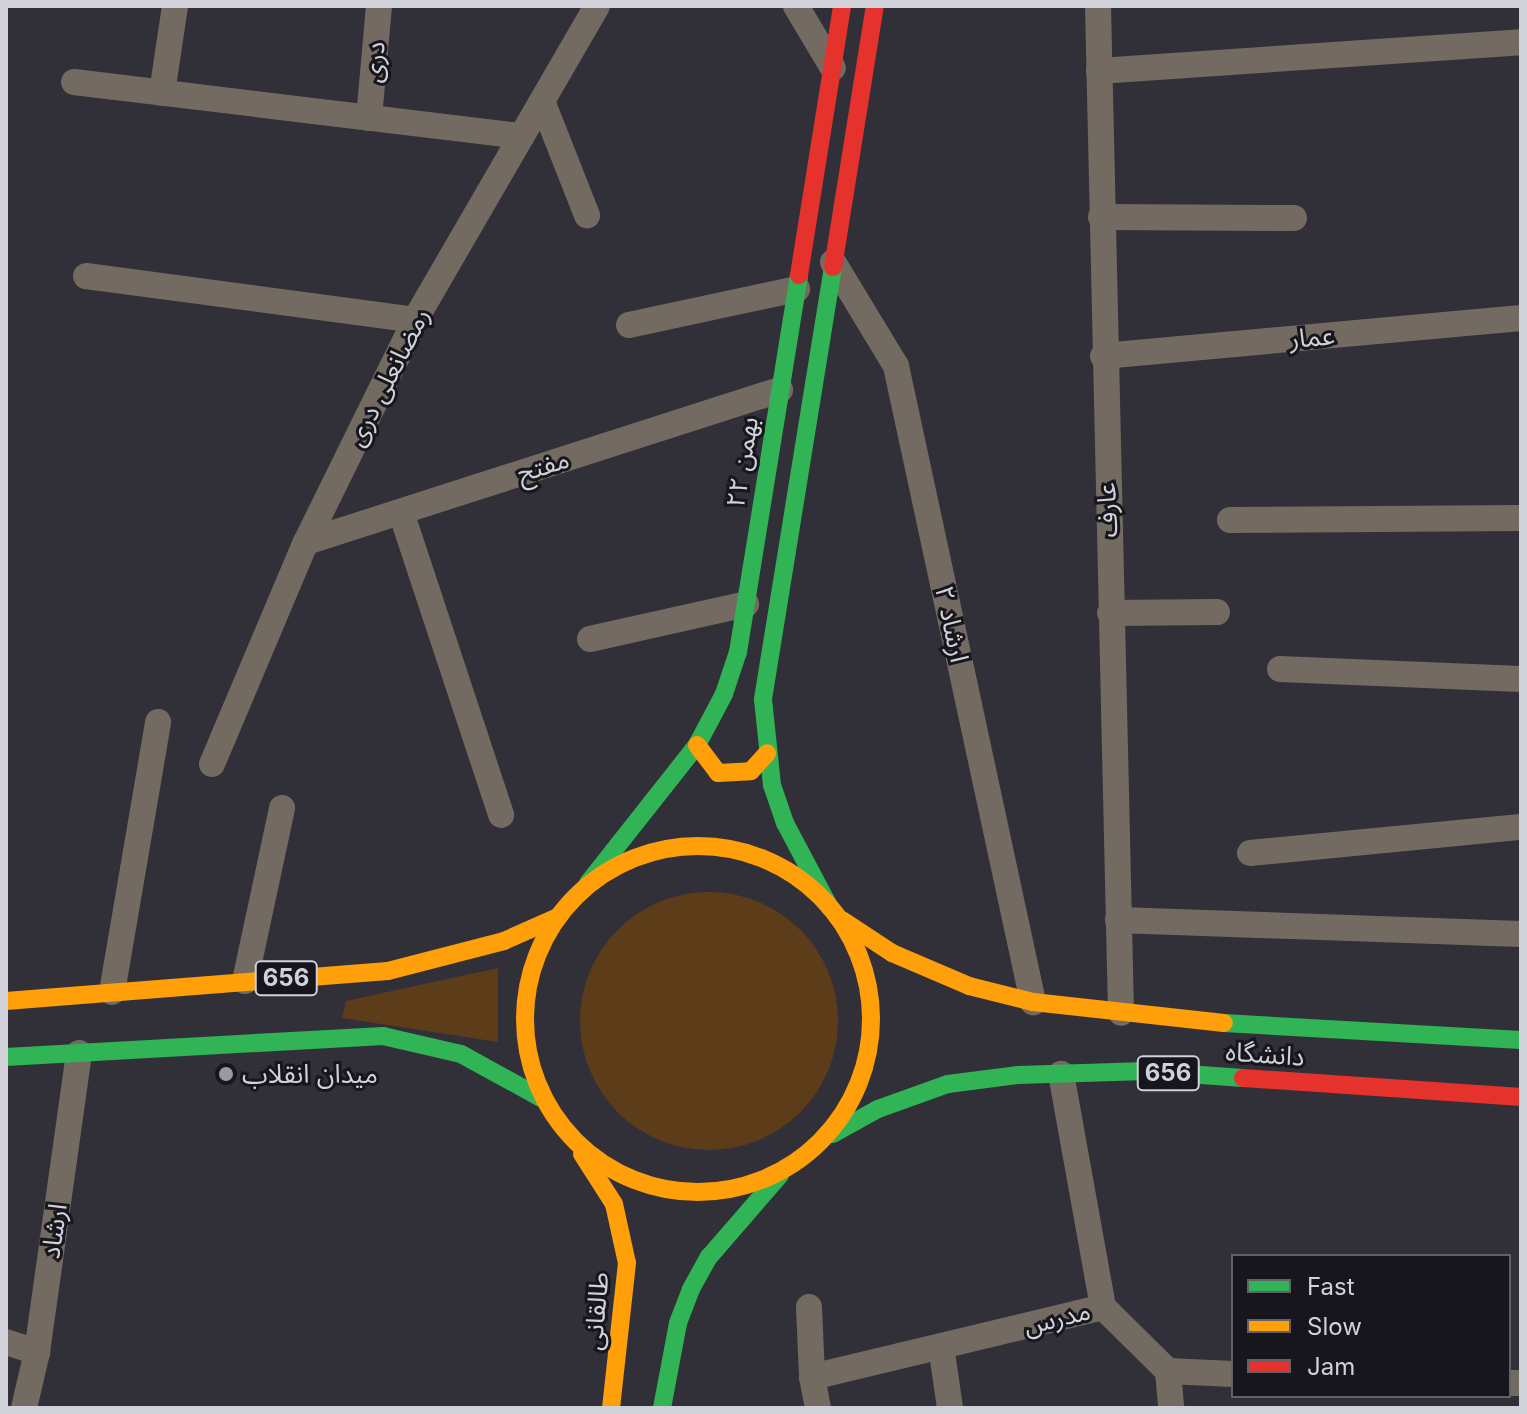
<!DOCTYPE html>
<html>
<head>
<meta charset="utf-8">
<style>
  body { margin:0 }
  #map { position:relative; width:1527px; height:1414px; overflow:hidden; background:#313038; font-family:Inter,"Noto Sans Arabic",sans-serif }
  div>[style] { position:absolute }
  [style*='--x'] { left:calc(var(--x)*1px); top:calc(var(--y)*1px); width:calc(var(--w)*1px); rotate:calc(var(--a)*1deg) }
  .green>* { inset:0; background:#5d3d19 }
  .round { border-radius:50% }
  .street>* { height:26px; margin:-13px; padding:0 13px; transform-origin:13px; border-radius:13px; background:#736b62 }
  .fast>* { height:18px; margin:-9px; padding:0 9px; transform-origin:9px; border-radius:9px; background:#30b455 }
  .slow>* { height:18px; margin:-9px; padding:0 9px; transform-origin:9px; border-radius:9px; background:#ff9f0a }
  .slow>.ring { margin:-9px; padding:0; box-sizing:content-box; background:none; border:18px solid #ff9f0a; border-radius:50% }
  .jam>* { height:18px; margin:-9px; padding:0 9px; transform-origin:9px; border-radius:9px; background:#e5322d }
  .dots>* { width:22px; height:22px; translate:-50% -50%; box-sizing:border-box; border:4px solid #17161d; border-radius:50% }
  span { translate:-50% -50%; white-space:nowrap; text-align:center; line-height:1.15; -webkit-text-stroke:6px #17161d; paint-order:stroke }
  .shield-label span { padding:2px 6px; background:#17161d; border:2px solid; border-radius:6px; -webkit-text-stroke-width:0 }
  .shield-label { font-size:24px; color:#d1d1da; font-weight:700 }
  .street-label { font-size:26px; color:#d1d1da }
  .poi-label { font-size:26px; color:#d1d1da }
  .left { translate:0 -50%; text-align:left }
  .frame { position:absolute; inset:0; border:8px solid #d1d1da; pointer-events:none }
  .legend { position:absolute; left:1231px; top:1254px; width:280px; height:144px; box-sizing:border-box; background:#17161d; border:2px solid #616169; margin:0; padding:10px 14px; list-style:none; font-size:24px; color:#d1d1da }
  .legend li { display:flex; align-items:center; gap:16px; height:40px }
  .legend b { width:40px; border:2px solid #616169 }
</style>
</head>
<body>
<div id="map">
  <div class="green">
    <div class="round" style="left:580px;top:892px;width:258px;height:258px"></div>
    <div style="clip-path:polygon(498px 968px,498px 1042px,342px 1018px,346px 1001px)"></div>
  </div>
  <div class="street">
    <div style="--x:796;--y:6;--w:72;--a:59.2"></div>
    <div style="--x:1098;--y:6;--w:1007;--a:88.69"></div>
    <div style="--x:1099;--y:71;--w:423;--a:-3.9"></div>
    <div style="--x:74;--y:82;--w:451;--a:6.9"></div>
    <div style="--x:162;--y:93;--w:88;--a:-81.5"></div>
    <div style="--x:542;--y:101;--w:123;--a:68.5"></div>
    <div style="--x:369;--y:118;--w:112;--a:-84.9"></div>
    <div style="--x:1101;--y:217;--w:193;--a:0.3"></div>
    <div style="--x:833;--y:262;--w:122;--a:58.8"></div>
    <div style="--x:896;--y:366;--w:651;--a:77.84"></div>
    <div style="--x:86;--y:276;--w:332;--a:7.6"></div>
    <div style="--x:629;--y:325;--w:172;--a:-12.1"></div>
    <div style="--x:1103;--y:356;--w:420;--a:-5.2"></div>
    <div style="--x:401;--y:512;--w:319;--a:71.7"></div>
    <div style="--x:1230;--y:520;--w:291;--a:-0.4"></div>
    <div style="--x:306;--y:542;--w:498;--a:-17.8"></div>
    <div style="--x:1110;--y:613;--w:107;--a:-0.5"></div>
    <div style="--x:590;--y:639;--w:160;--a:-12.6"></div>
    <div style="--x:1280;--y:669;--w:241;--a:2.4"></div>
    <div style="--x:212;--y:764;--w:241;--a:-67.1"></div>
    <div style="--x:306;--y:542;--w:247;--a:-63.8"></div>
    <div style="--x:415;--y:320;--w:363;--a:-59.9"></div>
    <div style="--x:1250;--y:853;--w:272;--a:-5.5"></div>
    <div style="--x:1118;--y:920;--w:403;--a:2"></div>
    <div style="--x:245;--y:981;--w:177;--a:-77.9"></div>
    <div style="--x:112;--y:992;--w:274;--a:-80.3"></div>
    <div style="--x:809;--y:1307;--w:70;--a:87.5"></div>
    <div style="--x:1103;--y:1307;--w:91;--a:44.6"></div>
    <div style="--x:1168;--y:1371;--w:37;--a:85"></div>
    <div style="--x:6;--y:1342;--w:33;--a:18"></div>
    <div style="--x:941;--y:1346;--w:63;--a:81.7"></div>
    <div style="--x:1168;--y:1371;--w:65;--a:2.6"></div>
    <div style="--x:1509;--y:1383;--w:12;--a:0"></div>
    <div style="--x:24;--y:1408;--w:57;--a:-76.9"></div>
    <div style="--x:37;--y:1352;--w:302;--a:-82"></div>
    <div style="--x:818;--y:1408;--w:32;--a:-101"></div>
    <div style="--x:812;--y:1377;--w:299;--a:-13.5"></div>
    <div style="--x:1103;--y:1307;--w:237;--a:-100.2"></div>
  </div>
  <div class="fast">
    <div style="--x:588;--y:883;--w:176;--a:-51.7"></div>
    <div style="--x:697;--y:745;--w:58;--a:-62.1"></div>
    <div style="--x:724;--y:694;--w:44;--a:-71.6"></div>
    <div style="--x:738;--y:652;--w:382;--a:-80.8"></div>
    <div style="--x:830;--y:908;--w:96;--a:-117.9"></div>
    <div style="--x:785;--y:823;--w:40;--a:-108.9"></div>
    <div style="--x:772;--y:785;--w:86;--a:-96"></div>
    <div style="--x:763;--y:699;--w:438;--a:-80.8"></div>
    <div style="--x:1224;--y:1023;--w:297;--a:3.3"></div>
    <div style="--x:6;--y:1057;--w:378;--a:-3.2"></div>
    <div style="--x:383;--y:1036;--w:80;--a:13"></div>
    <div style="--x:461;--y:1054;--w:91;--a:28.8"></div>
    <div style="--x:833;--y:1134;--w:51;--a:-29.1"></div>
    <div style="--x:878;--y:1109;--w:74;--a:-19.7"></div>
    <div style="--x:948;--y:1084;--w:71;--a:-7.3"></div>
    <div style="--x:1018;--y:1075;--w:129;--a:-1.8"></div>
    <div style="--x:1147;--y:1071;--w:96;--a:4.2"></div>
    <div style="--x:662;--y:1408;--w:86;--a:-79.3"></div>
    <div style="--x:678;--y:1323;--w:36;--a:-69"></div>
    <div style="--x:691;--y:1289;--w:37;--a:-61"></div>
    <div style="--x:709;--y:1257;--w:108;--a:-49.1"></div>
  </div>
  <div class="slow">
    <div style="--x:697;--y:745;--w:35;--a:53"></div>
    <div style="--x:718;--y:773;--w:33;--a:-3"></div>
    <div style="--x:751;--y:771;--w:24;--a:-48"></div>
    <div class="ring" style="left:525px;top:846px;width:328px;height:328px"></div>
    <div style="--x:842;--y:920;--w:60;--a:33.4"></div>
    <div style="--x:892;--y:953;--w:84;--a:23.2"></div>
    <div style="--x:969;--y:986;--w:66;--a:14"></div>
    <div style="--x:1033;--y:1002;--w:192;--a:6.3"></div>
    <div style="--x:6;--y:1001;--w:383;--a:-4.5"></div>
    <div style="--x:388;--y:971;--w:120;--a:-14.5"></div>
    <div style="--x:504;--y:941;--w:59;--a:-24"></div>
    <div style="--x:582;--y:1154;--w:59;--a:57.4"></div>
    <div style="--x:614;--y:1204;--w:60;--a:77.6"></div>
    <div style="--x:627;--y:1263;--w:146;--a:96.3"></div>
  </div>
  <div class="jam">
    <div style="--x:833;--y:267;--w:264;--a:-80.9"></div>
    <div style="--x:799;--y:275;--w:272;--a:-80.9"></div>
    <div style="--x:1243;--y:1078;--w:279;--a:3.9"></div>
  </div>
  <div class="dots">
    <div style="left:226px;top:1074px;background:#9999a1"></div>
  </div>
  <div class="shield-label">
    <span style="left:286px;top:978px">656</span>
    <span style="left:1168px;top:1073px">656</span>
  </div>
  <div class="street-label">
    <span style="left:374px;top:62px;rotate:-85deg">دری</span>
    <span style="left:1312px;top:337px;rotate:-5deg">عمار</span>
    <span style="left:388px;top:377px;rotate:-63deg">رمضانعلی دری</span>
    <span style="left:742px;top:462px;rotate:-81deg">۲۲ بهمن</span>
    <span style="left:543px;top:466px;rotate:-18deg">مفتح</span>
    <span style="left:1107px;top:510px;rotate:-92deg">عارف</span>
    <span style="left:952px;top:624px;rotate:78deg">ارشاد ۲</span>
    <span style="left:1265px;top:1054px;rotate:4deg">دانشگاه</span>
    <span style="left:54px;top:1231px;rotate:-82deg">ارشاد</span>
    <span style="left:596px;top:1311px;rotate:-85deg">طالقانی</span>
    <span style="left:1057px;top:1318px;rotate:-14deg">مدرس</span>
  </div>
  <div class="poi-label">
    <span class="left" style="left:242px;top:1074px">میدان انقلاب</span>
  </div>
  <div class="frame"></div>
  <ul class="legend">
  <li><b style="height:10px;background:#30b455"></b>Fast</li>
  <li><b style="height:10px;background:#ff9f0a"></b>Slow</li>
  <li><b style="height:10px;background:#e5322d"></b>Jam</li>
  </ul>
</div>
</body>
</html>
